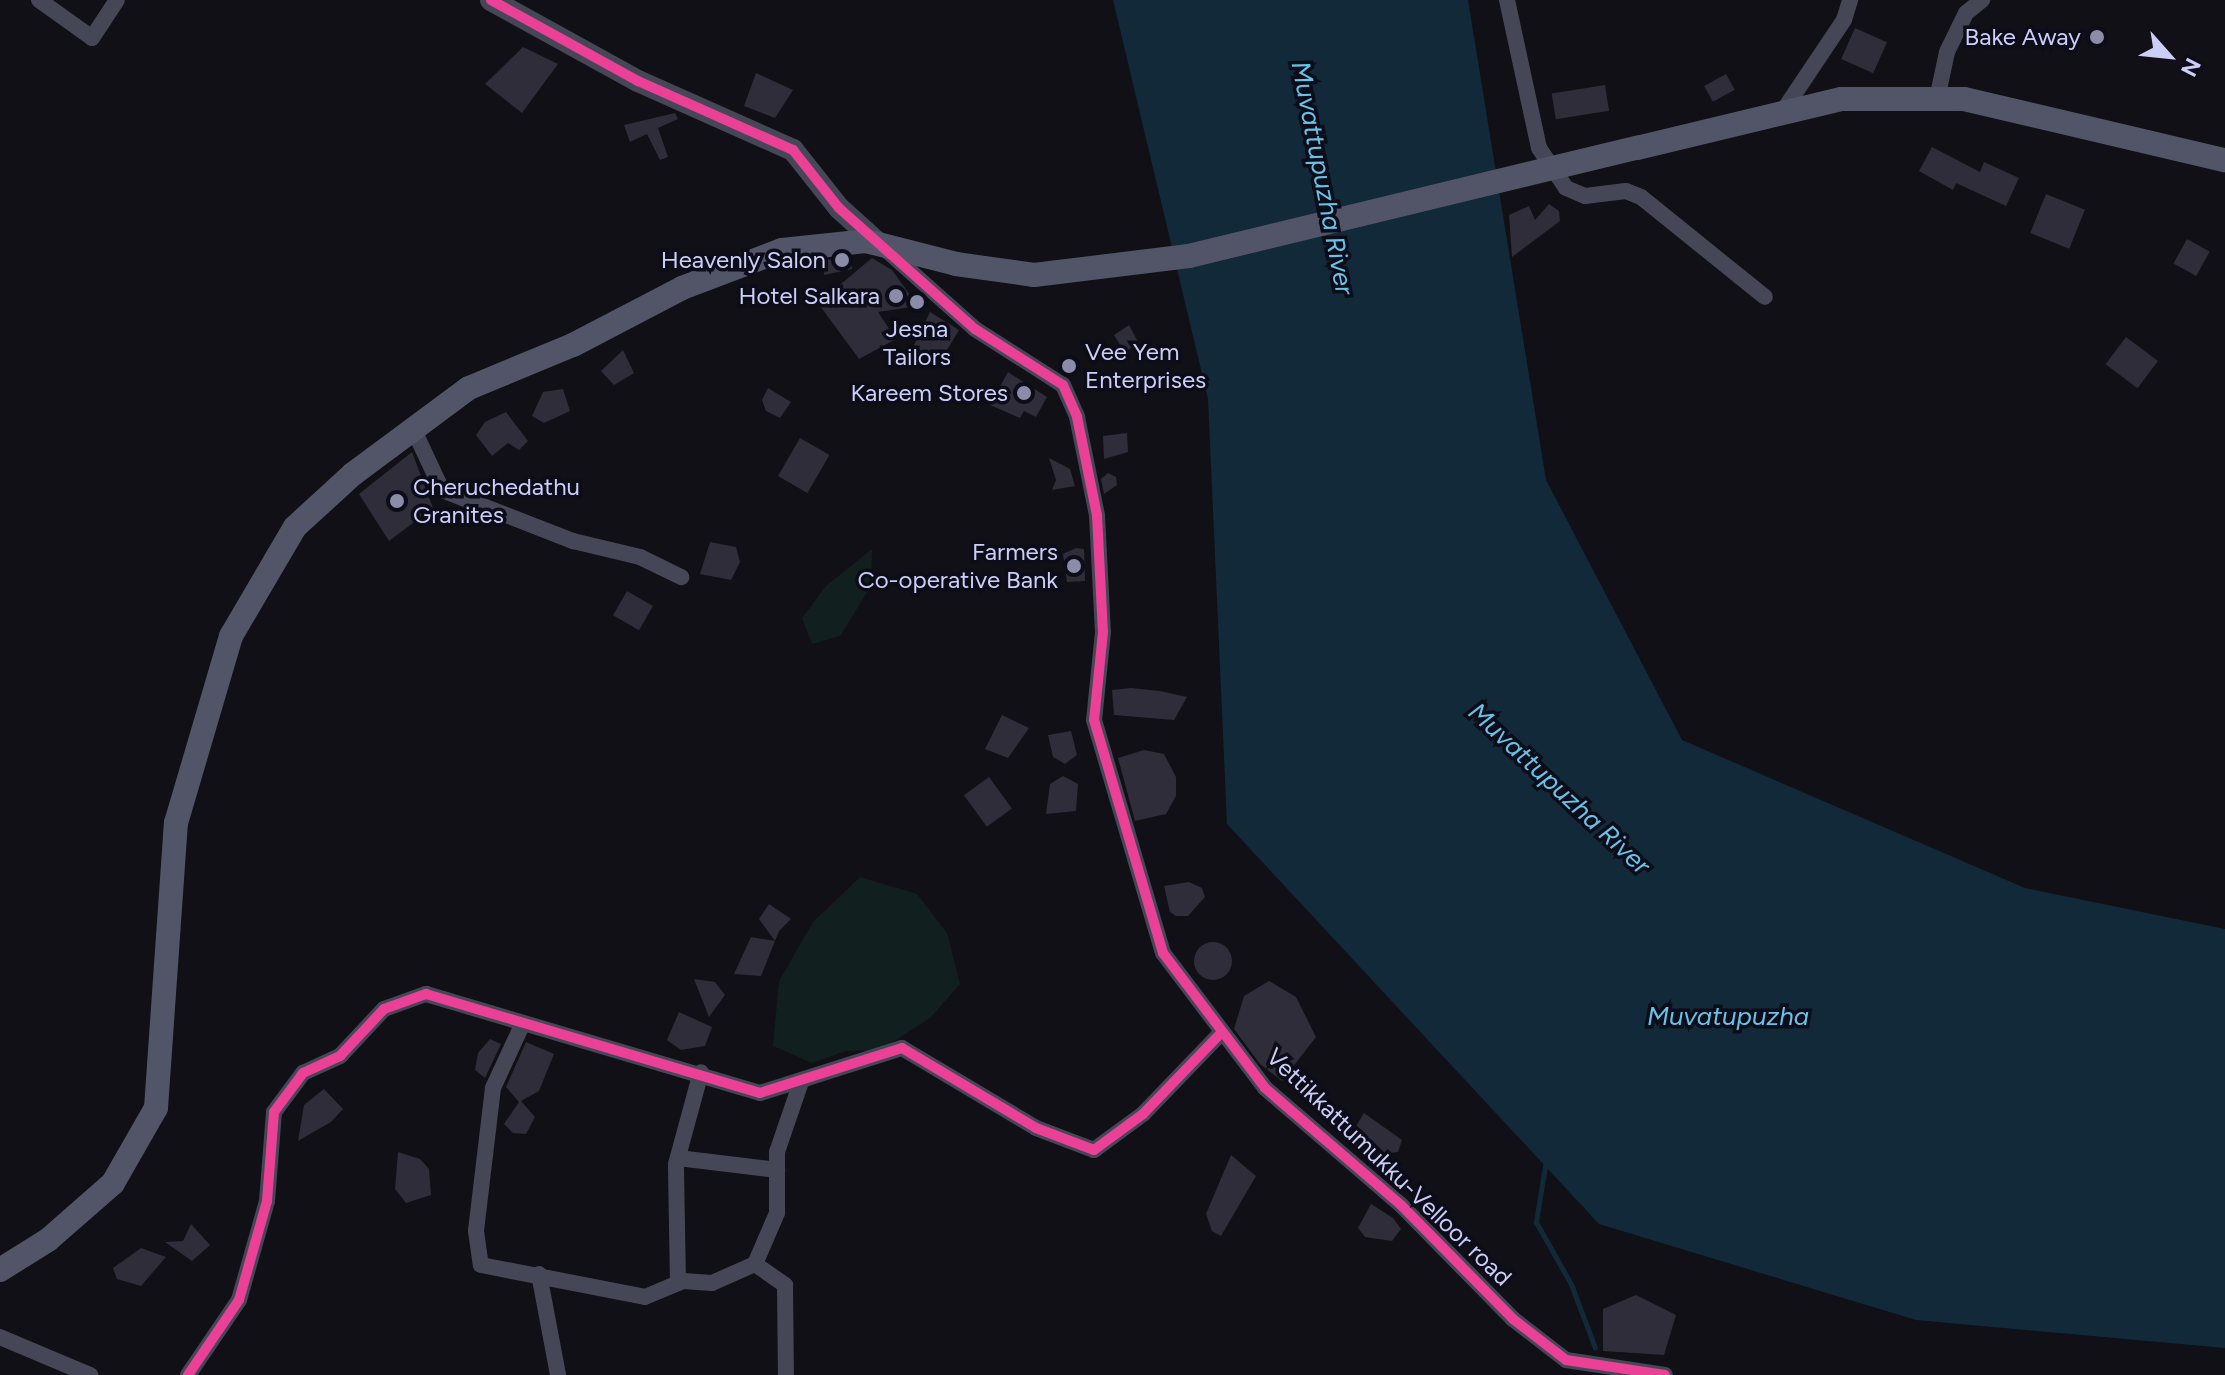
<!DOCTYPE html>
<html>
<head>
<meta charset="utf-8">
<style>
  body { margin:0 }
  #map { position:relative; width:2225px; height:1375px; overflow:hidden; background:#101016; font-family:Figtree,sans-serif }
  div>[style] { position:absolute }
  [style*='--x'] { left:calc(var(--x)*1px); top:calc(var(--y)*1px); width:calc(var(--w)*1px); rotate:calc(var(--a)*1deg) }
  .green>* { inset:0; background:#11201e }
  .water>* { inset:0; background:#122939 }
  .stream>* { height:5px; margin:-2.5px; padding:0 2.5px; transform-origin:2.5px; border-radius:2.5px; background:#122939 }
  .building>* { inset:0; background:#2e2d39; transform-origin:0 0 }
  .round { border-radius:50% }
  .minor>* { height:16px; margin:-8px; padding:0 8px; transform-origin:8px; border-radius:8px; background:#464756 }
  .tertiary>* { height:22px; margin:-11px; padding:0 11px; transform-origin:11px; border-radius:11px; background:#464756 }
  .secondary>* { height:24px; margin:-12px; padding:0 12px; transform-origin:12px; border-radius:12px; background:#525568 }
  .secondary-bridge>* { height:24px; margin:-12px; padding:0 12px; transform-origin:12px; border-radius:12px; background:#525568 }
  .cycleway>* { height:10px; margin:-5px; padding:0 5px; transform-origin:5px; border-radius:5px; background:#ea4096 }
  .dots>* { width:22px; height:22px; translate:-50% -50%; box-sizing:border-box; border:4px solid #0d0d19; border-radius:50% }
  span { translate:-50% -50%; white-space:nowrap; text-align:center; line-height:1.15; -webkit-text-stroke:7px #0d0d19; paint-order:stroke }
  .poi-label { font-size:24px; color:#cccef8 }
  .right { translate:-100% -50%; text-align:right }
  .left { translate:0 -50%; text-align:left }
  .street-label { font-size:24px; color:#cccef8 }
  .water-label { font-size:26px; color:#66c4eb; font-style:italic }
  .north { position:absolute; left:2129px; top:16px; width:80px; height:80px; -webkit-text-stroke:6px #0d0d19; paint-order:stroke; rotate:117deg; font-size:22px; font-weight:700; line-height:32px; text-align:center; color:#cccef8 }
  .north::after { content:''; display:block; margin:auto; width:28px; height:36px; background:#cccef8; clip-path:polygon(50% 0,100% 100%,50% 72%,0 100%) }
</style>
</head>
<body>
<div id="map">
  <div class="green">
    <div style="clip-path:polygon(872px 549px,871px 586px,840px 636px,812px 644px,802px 618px,826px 586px)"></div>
    <div style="clip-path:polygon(860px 877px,917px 894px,947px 933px,960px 984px,930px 1018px,880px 1050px,846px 1051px,812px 1063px,773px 1046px,779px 981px,813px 922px)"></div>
  </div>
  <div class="water">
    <div style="clip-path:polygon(1113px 0,1468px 0,1546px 480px,1682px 740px,2025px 888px,2225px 929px,2225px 1348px,1916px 1320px,1599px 1224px,1227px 824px,1208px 399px)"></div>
  </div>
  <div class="stream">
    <div style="--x:1546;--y:1160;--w:63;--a:99.2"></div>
    <div style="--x:1536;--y:1222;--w:71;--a:60.6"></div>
    <div style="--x:1571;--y:1284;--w:68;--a:69.4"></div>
  </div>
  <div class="building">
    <div style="left:1855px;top:28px;width:35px;height:34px;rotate:24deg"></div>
    <div style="clip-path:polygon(523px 47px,558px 64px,522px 113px,485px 84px)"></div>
    <div style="clip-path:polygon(756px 73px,793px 90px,775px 118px,744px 106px)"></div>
    <div style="left:1726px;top:74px;width:18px;height:25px;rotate:61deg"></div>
    <div style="left:1605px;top:85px;width:26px;height:54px;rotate:81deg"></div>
    <div style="clip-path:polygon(675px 113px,678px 119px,658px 128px,668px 157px,660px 160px,647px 134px,630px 142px,624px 125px)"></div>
    <div style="clip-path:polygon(1932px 147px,1980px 172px,1984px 162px,2019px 178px,2006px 206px,1956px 183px,1953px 190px,1919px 171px)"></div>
    <div style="left:2046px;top:194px;width:42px;height:42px;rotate:22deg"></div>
    <div style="clip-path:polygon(1549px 204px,1559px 211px,1560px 221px,1512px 257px,1509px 215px,1529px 206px,1535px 220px)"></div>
    <div style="left:2187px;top:239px;width:26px;height:28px;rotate:29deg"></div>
    <div style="clip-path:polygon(851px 258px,852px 269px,824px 275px,825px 260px)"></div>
    <div style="clip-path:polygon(872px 258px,892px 270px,918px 306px,878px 312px,896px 339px,859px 359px,818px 303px)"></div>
    <div style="clip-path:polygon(930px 312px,959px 330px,941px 360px,913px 347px)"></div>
    <div style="clip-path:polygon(1129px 325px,1138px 342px,1125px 353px,1114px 335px)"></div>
    <div style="left:2126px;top:337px;width:40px;height:34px;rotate:37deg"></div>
    <div style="clip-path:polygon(623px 350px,634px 373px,614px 385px,601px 371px)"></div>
    <div style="clip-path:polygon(1008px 372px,1047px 397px,1036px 417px,1024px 411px,1020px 418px,990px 405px)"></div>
    <div style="clip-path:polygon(768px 388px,791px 402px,780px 418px,766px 411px,762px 400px)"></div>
    <div style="clip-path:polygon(563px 389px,570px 411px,544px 423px,532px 416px,543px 392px)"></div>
    <div style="clip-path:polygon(506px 412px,528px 441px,519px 450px,508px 443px,492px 456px,476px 435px,485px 422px)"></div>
    <div style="clip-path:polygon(1127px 433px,1128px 452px,1104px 459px,1103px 436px)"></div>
    <div style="left:800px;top:438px;width:34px;height:44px;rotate:30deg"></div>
    <div style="clip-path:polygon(412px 452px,433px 508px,389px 541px,359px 494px)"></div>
    <div style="clip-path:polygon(1049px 458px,1070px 469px,1075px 486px,1052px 490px,1056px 480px)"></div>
    <div style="clip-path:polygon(1108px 473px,1116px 477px,1117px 485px,1104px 494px,1101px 479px)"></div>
    <div style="clip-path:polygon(710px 542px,736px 547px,740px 562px,731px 580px,700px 574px)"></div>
    <div style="clip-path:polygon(1076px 548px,1084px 549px,1085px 581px,1067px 582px,1063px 554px)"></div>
    <div style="left:627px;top:591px;width:30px;height:28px;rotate:30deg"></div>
    <div style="clip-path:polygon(1131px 688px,1160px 691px,1187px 697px,1174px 720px,1114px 715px,1112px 690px)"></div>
    <div style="clip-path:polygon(1002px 715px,1029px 728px,1008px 758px,985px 749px)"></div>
    <div style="clip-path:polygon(1071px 731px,1077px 755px,1065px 764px,1053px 757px,1048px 735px)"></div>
    <div style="clip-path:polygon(1144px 750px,1164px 754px,1176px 777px,1176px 796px,1166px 814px,1135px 821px,1118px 758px)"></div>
    <div style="clip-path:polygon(1063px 776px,1078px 784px,1076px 811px,1046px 814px,1050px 784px)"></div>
    <div style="left:989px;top:777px;width:39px;height:31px;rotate:54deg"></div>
    <div style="clip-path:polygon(1189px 882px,1202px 888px,1205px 897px,1188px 916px,1176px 916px,1170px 912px,1164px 886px)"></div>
    <div style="clip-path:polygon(769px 904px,791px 919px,779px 931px,761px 976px,734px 974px,751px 937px,775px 941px,759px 919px)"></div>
    <div class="round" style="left:1194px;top:942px;width:38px;height:38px"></div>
    <div style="clip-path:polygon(694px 979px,715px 982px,725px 995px,709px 1017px)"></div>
    <div style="clip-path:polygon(1269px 981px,1296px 997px,1316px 1037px,1282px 1081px,1260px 1064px,1234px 1029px,1244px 996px)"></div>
    <div style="clip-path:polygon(679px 1012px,712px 1027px,705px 1046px,681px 1050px,667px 1040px)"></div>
    <div style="clip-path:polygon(490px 1039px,501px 1044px,485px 1078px,475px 1070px,478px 1053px)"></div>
    <div style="clip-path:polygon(526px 1042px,554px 1054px,539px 1091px,521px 1101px,535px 1117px,526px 1134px,513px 1133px,504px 1124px,519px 1102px,506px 1087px)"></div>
    <div style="clip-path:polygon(324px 1089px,343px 1109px,331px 1122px,298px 1141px,304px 1105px)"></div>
    <div style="clip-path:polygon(1364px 1113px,1402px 1140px,1398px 1152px,1376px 1155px,1357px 1139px,1353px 1131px)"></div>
    <div style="clip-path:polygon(398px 1152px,420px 1159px,429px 1169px,431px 1195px,406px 1203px,395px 1189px)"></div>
    <div style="clip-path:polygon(1231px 1155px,1256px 1176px,1221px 1236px,1212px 1231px,1206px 1214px)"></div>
    <div style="clip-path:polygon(1371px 1204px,1393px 1218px,1401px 1229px,1392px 1241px,1365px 1237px,1358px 1228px)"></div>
    <div style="clip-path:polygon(191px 1224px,210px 1245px,192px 1261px,165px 1242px,183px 1241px)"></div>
    <div style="clip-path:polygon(141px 1248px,166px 1257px,141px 1286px,117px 1279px,113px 1268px)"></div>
    <div style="clip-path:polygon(1636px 1295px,1676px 1315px,1664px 1355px,1603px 1351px,1603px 1309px)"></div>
  </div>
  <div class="minor">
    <div style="--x:39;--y:0;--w:65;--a:35.6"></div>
    <div style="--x:92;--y:38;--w:45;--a:-56.7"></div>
    <div style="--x:1507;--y:0;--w:151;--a:77.8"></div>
    <div style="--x:1539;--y:148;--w:48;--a:56"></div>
    <div style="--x:1566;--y:188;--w:21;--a:23"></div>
    <div style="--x:1585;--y:196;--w:41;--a:-7"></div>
    <div style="--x:1626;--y:191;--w:16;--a:22"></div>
    <div style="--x:1641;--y:197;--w:159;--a:38.9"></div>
    <div style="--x:1937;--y:99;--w:48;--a:-78"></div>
    <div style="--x:1947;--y:52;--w:43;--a:-64"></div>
    <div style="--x:1966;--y:13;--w:21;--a:-39"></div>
    <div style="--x:1781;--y:114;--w:113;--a:-56.2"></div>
    <div style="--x:1844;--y:20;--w:21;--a:-73"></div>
    <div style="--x:883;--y:247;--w:123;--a:41.7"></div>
    <div style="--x:975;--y:329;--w:104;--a:32.5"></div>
    <div style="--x:1063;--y:385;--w:35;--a:66"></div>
    <div style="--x:1077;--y:417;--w:100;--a:78.5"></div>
    <div style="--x:1097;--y:515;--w:117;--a:87.1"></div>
    <div style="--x:1103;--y:632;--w:88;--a:95.8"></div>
    <div style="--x:1094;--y:720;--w:243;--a:73.5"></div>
    <div style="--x:1163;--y:953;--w:169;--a:52.9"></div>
    <div style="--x:1265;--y:1088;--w:179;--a:40.7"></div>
    <div style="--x:1401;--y:1205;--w:160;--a:45.5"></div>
    <div style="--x:1513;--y:1319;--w:67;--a:37.7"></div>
    <div style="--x:1566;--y:1360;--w:100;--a:8.6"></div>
    <div style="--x:412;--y:426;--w:71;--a:64.9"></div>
    <div style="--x:442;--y:490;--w:141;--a:21.3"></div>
    <div style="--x:573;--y:541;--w:69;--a:13.4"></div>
    <div style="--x:640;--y:557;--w:46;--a:26"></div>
    <div style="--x:523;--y:1023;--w:72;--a:114.8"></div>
    <div style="--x:493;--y:1088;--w:144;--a:96.8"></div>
    <div style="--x:476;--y:1231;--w:34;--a:82"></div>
    <div style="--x:481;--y:1265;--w:167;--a:11"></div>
    <div style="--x:645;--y:1297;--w:41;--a:-22.8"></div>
    <div style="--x:683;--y:1281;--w:29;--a:4"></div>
    <div style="--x:712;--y:1283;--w:47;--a:-23.8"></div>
    <div style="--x:755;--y:1264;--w:56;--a:-66.7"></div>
    <div style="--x:777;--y:1213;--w:61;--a:-90"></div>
    <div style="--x:777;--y:1152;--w:74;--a:-71.1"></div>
    <div style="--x:678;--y:1158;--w:100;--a:6.9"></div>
    <div style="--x:755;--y:1264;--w:37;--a:35"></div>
    <div style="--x:785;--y:1285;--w:90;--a:89.4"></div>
    <div style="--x:539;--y:1274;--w:103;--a:79.3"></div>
    <div style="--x:678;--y:1283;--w:119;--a:-91"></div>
    <div style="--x:676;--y:1164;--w:95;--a:-74.8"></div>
    <div style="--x:0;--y:1337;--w:98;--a:22.9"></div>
    <div style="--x:188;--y:1375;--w:91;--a:-55.8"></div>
    <div style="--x:239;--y:1300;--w:103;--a:-74.2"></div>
    <div style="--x:267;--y:1201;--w:89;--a:-85.5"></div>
    <div style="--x:274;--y:1112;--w:49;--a:-53.4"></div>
    <div style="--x:303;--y:1073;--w:41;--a:-24.7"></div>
    <div style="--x:340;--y:1056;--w:64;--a:-46.9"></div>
    <div style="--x:384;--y:1009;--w:45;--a:-19.7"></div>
    <div style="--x:426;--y:994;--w:348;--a:16.5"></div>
    <div style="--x:760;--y:1093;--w:149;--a:-17.6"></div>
    <div style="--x:902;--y:1048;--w:156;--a:30.8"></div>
    <div style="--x:1036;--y:1128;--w:62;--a:20.8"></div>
    <div style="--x:1094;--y:1150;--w:61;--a:-36.3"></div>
    <div style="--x:1143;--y:1114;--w:114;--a:-46.1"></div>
  </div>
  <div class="tertiary">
    <div style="--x:491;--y:0;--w:168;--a:28.9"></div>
    <div style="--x:638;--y:81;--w:170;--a:24"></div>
    <div style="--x:793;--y:150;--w:74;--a:51.6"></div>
    <div style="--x:839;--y:208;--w:54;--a:42"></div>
  </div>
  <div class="secondary">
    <div style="--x:1637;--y:148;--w:210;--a:-13.5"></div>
    <div style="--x:1841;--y:99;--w:123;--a:0"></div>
    <div style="--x:1964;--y:99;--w:268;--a:13.2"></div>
    <div style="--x:0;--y:1270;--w:57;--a:-32"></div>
    <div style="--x:48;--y:1240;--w:86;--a:-41.2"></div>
    <div style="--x:113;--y:1183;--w:86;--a:-60.2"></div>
    <div style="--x:156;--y:1108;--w:286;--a:-86"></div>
    <div style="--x:176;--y:823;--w:195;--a:-73.6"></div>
    <div style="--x:231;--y:636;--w:126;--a:-59.6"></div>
    <div style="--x:295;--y:527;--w:79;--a:-42.4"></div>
    <div style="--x:353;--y:474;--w:144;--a:-36.6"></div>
    <div style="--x:469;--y:388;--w:113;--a:-22.5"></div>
    <div style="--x:573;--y:345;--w:123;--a:-27.6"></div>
    <div style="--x:682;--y:288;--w:107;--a:-20.8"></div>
    <div style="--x:782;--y:250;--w:84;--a:-6.1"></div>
    <div style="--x:866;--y:241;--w:93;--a:14.3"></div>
    <div style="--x:956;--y:264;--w:79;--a:8"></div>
    <div style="--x:1034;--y:275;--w:156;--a:-7"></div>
  </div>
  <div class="secondary-bridge">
    <div style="--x:1189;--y:256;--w:461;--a:-13.6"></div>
  </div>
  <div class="cycleway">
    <div style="--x:491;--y:0;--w:168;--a:28.9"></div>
    <div style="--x:638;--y:81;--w:170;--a:24"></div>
    <div style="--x:793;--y:150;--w:74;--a:51.6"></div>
    <div style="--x:839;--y:208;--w:182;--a:41.7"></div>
    <div style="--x:975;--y:329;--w:104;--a:32.5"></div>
    <div style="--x:1063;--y:385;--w:35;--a:66"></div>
    <div style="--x:1077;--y:417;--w:100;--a:78.5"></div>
    <div style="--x:1097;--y:515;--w:117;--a:87.1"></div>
    <div style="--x:1103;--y:632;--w:88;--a:95.8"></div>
    <div style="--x:1094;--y:720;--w:243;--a:73.5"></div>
    <div style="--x:1163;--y:953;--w:169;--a:52.9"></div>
    <div style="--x:1265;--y:1088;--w:179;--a:40.7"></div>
    <div style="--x:1401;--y:1205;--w:160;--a:45.5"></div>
    <div style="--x:1513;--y:1319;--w:67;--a:37.7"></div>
    <div style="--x:1566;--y:1360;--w:100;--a:8.6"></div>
    <div style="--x:188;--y:1375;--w:91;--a:-55.8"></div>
    <div style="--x:239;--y:1300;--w:103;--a:-74.2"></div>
    <div style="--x:267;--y:1201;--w:89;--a:-85.5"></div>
    <div style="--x:274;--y:1112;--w:49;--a:-53.4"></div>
    <div style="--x:303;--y:1073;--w:41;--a:-24.7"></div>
    <div style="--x:340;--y:1056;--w:64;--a:-46.9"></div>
    <div style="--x:384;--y:1009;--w:45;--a:-19.7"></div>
    <div style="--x:426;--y:994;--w:348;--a:16.5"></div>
    <div style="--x:760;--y:1093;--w:149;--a:-17.6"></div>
    <div style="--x:902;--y:1048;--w:156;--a:30.8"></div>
    <div style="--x:1036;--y:1128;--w:62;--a:20.8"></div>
    <div style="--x:1094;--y:1150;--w:61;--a:-36.3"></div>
    <div style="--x:1143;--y:1114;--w:114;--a:-46.1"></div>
  </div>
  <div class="dots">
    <div style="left:2097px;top:37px;background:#8a8ca9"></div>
    <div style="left:842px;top:260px;background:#8a8ca9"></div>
    <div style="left:896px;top:296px;background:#8a8ca9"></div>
    <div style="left:917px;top:302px;background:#8a8ca9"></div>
    <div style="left:1069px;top:366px;background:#8a8ca9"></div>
    <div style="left:1024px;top:393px;background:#8a8ca9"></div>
    <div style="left:397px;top:501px;background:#8a8ca9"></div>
    <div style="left:1074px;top:566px;background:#8a8ca9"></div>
  </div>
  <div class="poi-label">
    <span class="right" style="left:2081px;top:37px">Bake Away</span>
    <span class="right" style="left:826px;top:260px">Heavenly Salon</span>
    <span class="right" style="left:880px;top:296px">Hotel Salkara</span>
    <span style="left:917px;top:343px">Jesna<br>Tailors</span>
    <span class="left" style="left:1085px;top:366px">Vee Yem<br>Enterprises</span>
    <span class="right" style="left:1008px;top:393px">Kareem Stores</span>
    <span class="left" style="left:413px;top:501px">Cheruchedathu<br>Granites</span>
    <span class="right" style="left:1058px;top:566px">Farmers<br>Co-operative Bank</span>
  </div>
  <div class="street-label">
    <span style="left:1389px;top:1167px;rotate:44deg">Vettikkattumukku-Velloor road</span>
  </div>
  <div class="water-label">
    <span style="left:1322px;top:178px;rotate:79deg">Muvattupuzha River</span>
    <span style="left:1559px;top:789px;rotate:43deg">Muvattupuzha River</span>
    <span style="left:1728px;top:1017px">Muvatupuzha</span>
  </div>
  <div class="north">N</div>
</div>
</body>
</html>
